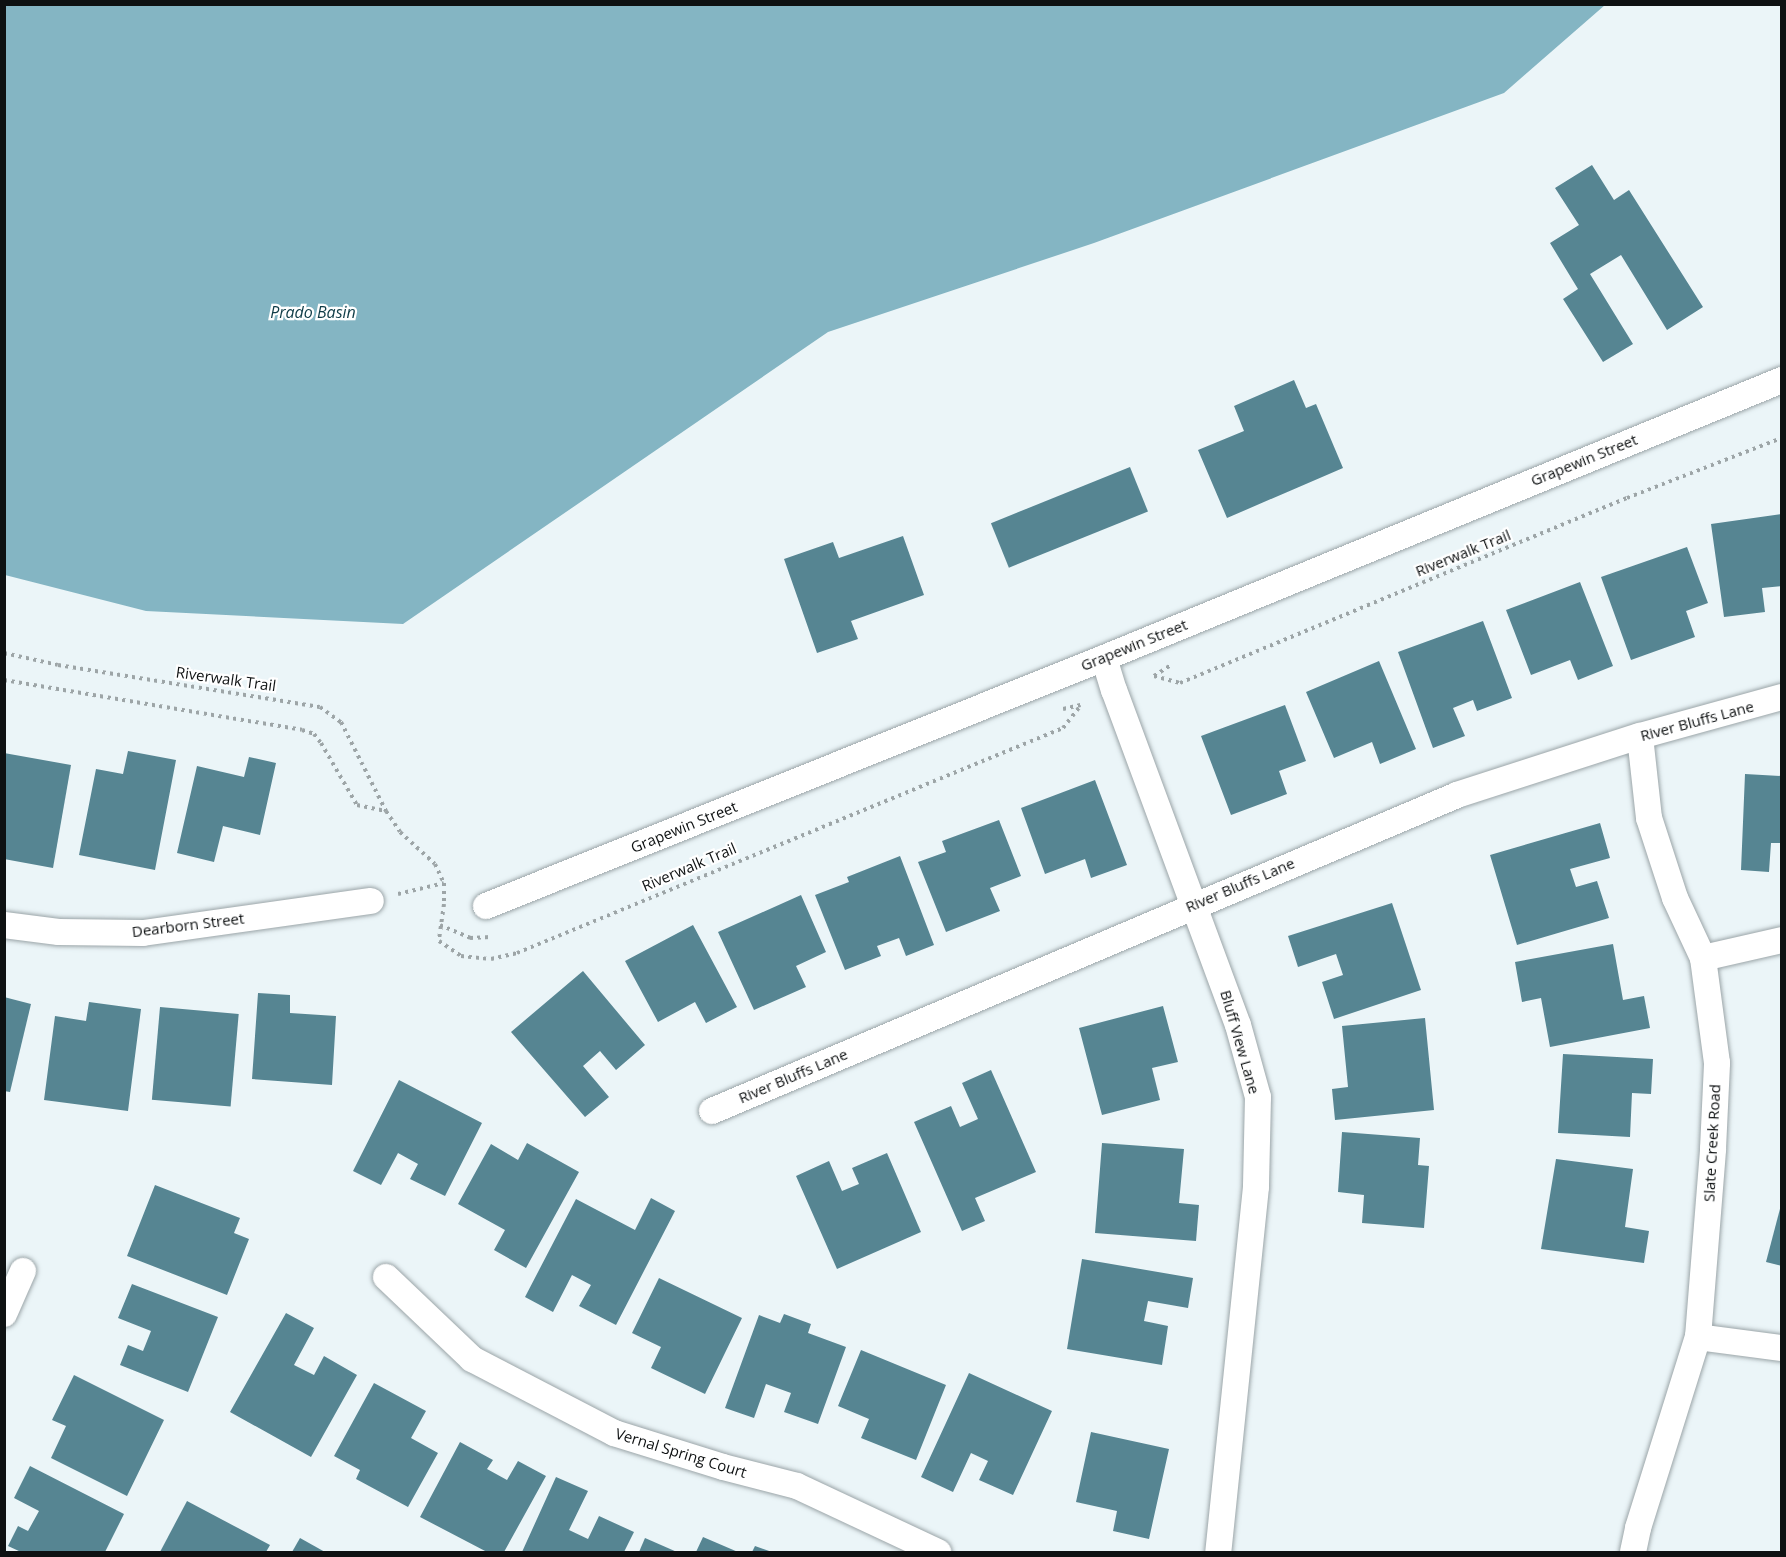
<!DOCTYPE html>
<html>
<head>
<meta charset="utf-8">
<style>
  body { margin:0 }
  #map { position:relative; width:1786px; height:1557px; overflow:hidden; background:#ebf5f8; font-family:"Open Sans",sans-serif }
  div>[style] { position:absolute }
  [style*='--x'] { left:calc(var(--x)*1px); top:calc(var(--y)*1px); width:calc(var(--w)*1px); rotate:calc(var(--a)*1deg) }
  .water>* { inset:0; background:#84b5c3 }
  .building>* { inset:0; background:#568592; transform-origin:0 0 }
  .path>* { height:4px; margin-top:-2px; transform-origin:0; background:repeating-linear-gradient(90deg,#9da5a7 0 3px,transparent 0 7.5px) }
  .roads { filter:drop-shadow(0 0 2px #9ba5a8) drop-shadow(0 0 2px #9ba5a8) }
  .street>* { height:26px; margin:-13px; padding:0 13px; transform-origin:13px; border-radius:13px; background:#fff }
  span { translate:-50% -50%; white-space:nowrap; text-align:center; line-height:1.15; -webkit-text-stroke:4.5px #fff; paint-order:stroke }
  .street-label { font-size:15px; color:#0e1112 }
  .water-label { font-size:16px; color:#0f3c47; font-style:italic }
  .frame { position:absolute; inset:0; border:6px solid #0e1112; pointer-events:none }
</style>
</head>
<body>
<div id="map">
  <div class="water">
    <div style="clip-path:polygon(4px 5px,5px 4px,1605px 5px,1504px 93px,1094px 243px,828px 332px,403px 624px,146px 611px,5px 575px)"></div>
  </div>
  <div class="building">
    <div style="clip-path:polygon(1592px 165px,1614px 200px,1629px 190px,1703px 307px,1667px 330px,1621px 255px,1590px 274px,1633px 344px,1603px 362px,1563px 299px,1578px 289px,1550px 243px,1579px 225px,1555px 188px)"></div>
    <div style="clip-path:polygon(1294px 380px,1306px 408px,1316px 404px,1343px 468px,1227px 518px,1198px 450px,1244px 431px,1234px 406px)"></div>
    <div style="left:1130px;top:467px;width:48px;height:150px;rotate:68deg"></div>
    <div style="clip-path:polygon(1782px 514px,1782px 586px,1762px 588px,1765px 612px,1724px 617px,1711px 524px)"></div>
    <div style="clip-path:polygon(903px 536px,924px 595px,851px 621px,858px 639px,817px 653px,784px 559px,833px 542px,839px 558px)"></div>
    <div style="clip-path:polygon(1687px 547px,1708px 603px,1686px 611px,1695px 637px,1631px 660px,1601px 577px)"></div>
    <div style="clip-path:polygon(1580px 582px,1613px 666px,1578px 680px,1570px 660px,1531px 675px,1506px 610px)"></div>
    <div style="clip-path:polygon(1483px 621px,1512px 698px,1477px 711px,1473px 700px,1453px 708px,1465px 736px,1433px 748px,1398px 652px)"></div>
    <div style="clip-path:polygon(1379px 661px,1416px 749px,1380px 764px,1372px 742px,1334px 758px,1306px 692px)"></div>
    <div style="clip-path:polygon(1285px 705px,1306px 761px,1279px 771px,1287px 794px,1231px 815px,1201px 736px)"></div>
    <div style="clip-path:polygon(128px 751px,176px 760px,155px 870px,79px 855px,96px 769px,123px 774px)"></div>
    <div style="clip-path:polygon(4px 753px,71px 765px,53px 868px,4px 859px)"></div>
    <div style="clip-path:polygon(249px 757px,276px 763px,260px 835px,223px 826px,214px 862px,177px 853px,197px 766px,244px 777px)"></div>
    <div style="clip-path:polygon(1745px 774px,1782px 776px,1782px 843px,1771px 843px,1769px 872px,1741px 870px)"></div>
    <div style="clip-path:polygon(1095px 780px,1127px 865px,1091px 878px,1085px 859px,1045px 874px,1021px 808px)"></div>
    <div style="clip-path:polygon(999px 820px,1021px 876px,990px 888px,1000px 911px,946px 932px,918px 862px,946px 852px,942px 841px)"></div>
    <div style="clip-path:polygon(1600px 823px,1610px 858px,1570px 869px,1576px 887px,1597px 881px,1609px 918px,1517px 945px,1490px 855px)"></div>
    <div style="clip-path:polygon(900px 856px,934px 945px,906px 956px,899px 938px,877px 946px,881px 956px,845px 970px,815px 895px,849px 882px,847px 877px)"></div>
    <div style="clip-path:polygon(801px 895px,826px 952px,796px 966px,806px 987px,754px 1010px,718px 932px)"></div>
    <div style="clip-path:polygon(1392px 903px,1421px 990px,1334px 1019px,1322px 982px,1343px 975px,1336px 954px,1298px 967px,1288px 936px)"></div>
    <div style="clip-path:polygon(693px 925px,737px 1007px,706px 1023px,695px 1002px,658px 1022px,625px 961px)"></div>
    <div style="clip-path:polygon(1613px 944px,1623px 1000px,1644px 996px,1650px 1028px,1550px 1047px,1541px 998px,1522px 1002px,1515px 962px)"></div>
    <div style="clip-path:polygon(583px 971px,645px 1045px,616px 1070px,600px 1051px,583px 1066px,609px 1097px,585px 1117px,511px 1032px)"></div>
    <div style="clip-path:polygon(258px 993px,290px 995px,290px 1013px,336px 1016px,332px 1085px,252px 1079px)"></div>
    <div style="clip-path:polygon(4px 997px,31px 1004px,10px 1092px,4px 1091px)"></div>
    <div style="clip-path:polygon(89px 1002px,141px 1009px,128px 1111px,44px 1100px,55px 1016px,86px 1021px)"></div>
    <div style="clip-path:polygon(1163px 1006px,1178px 1062px,1152px 1068px,1160px 1100px,1102px 1115px,1079px 1028px)"></div>
    <div style="left:160px;top:1007px;width:79px;height:93px;rotate:5deg"></div>
    <div style="clip-path:polygon(1425px 1018px,1434px 1110px,1335px 1120px,1332px 1089px,1348px 1087px,1342px 1026px)"></div>
    <div style="clip-path:polygon(1563px 1054px,1653px 1059px,1651px 1094px,1632px 1093px,1630px 1137px,1558px 1133px)"></div>
    <div style="clip-path:polygon(991px 1070px,1036px 1172px,975px 1198px,985px 1221px,962px 1231px,914px 1122px,951px 1106px,960px 1127px,978px 1119px,962px 1083px)"></div>
    <div style="clip-path:polygon(399px 1080px,482px 1123px,445px 1196px,410px 1179px,418px 1164px,398px 1153px,381px 1185px,353px 1171px)"></div>
    <div style="clip-path:polygon(1342px 1132px,1420px 1138px,1418px 1165px,1429px 1166px,1424px 1228px,1362px 1223px,1364px 1195px,1338px 1192px)"></div>
    <div style="clip-path:polygon(527px 1143px,579px 1172px,526px 1268px,494px 1250px,505px 1230px,458px 1204px,491px 1144px,518px 1160px)"></div>
    <div style="clip-path:polygon(1102px 1143px,1184px 1149px,1179px 1203px,1199px 1205px,1196px 1241px,1095px 1233px)"></div>
    <div style="clip-path:polygon(887px 1153px,921px 1232px,837px 1269px,796px 1176px,829px 1161px,842px 1191px,859px 1184px,852px 1168px)"></div>
    <div style="clip-path:polygon(1556px 1159px,1633px 1169px,1625px 1227px,1649px 1231px,1644px 1263px,1541px 1249px)"></div>
    <div style="clip-path:polygon(155px 1185px,240px 1218px,234px 1233px,249px 1239px,227px 1295px,127px 1256px)"></div>
    <div style="clip-path:polygon(651px 1198px,675px 1211px,616px 1325px,579px 1306px,591px 1285px,572px 1275px,553px 1312px,525px 1297px,576px 1199px,635px 1230px)"></div>
    <div style="clip-path:polygon(1781px 1205px,1782px 1205px,1782px 1266px,1766px 1262px)"></div>
    <div style="clip-path:polygon(1082px 1259px,1193px 1278px,1188px 1308px,1148px 1301px,1144px 1321px,1168px 1326px,1162px 1365px,1067px 1349px)"></div>
    <div style="clip-path:polygon(659px 1278px,742px 1318px,705px 1394px,651px 1368px,661px 1347px,632px 1333px)"></div>
    <div style="clip-path:polygon(132px 1284px,218px 1317px,188px 1392px,120px 1365px,128px 1345px,143px 1351px,151px 1331px,118px 1318px)"></div>
    <div style="clip-path:polygon(286px 1313px,314px 1328px,294px 1365px,314px 1375px,324px 1356px,357px 1375px,311px 1457px,230px 1412px)"></div>
    <div style="clip-path:polygon(784px 1314px,811px 1324px,808px 1333px,846px 1347px,818px 1424px,784px 1412px,791px 1393px,766px 1384px,754px 1418px,725px 1408px,759px 1315px,780px 1323px)"></div>
    <div style="clip-path:polygon(861px 1350px,946px 1385px,916px 1460px,861px 1438px,869px 1419px,838px 1406px)"></div>
    <div style="clip-path:polygon(969px 1373px,1052px 1411px,1013px 1495px,979px 1480px,988px 1461px,971px 1453px,953px 1492px,921px 1477px)"></div>
    <div style="clip-path:polygon(74px 1375px,164px 1420px,127px 1496px,51px 1458px,66px 1426px,52px 1420px)"></div>
    <div style="clip-path:polygon(374px 1383px,426px 1411px,411px 1438px,438px 1453px,408px 1507px,356px 1479px,360px 1470px,334px 1456px)"></div>
    <div style="clip-path:polygon(1091px 1432px,1169px 1449px,1149px 1539px,1113px 1531px,1117px 1511px,1076px 1502px)"></div>
    <div style="clip-path:polygon(460px 1442px,493px 1460px,487px 1469px,507px 1480px,518px 1461px,546px 1476px,504px 1552px,487px 1552px,420px 1517px)"></div>
    <div style="clip-path:polygon(30px 1466px,124px 1514px,105px 1552px,21px 1552px,8px 1546px,18px 1526px,28px 1531px,39px 1511px,14px 1498px)"></div>
    <div style="clip-path:polygon(556px 1477px,588px 1491px,569px 1530px,588px 1539px,599px 1516px,634px 1532px,624px 1552px,522px 1552px)"></div>
    <div style="clip-path:polygon(187px 1501px,270px 1545px,266px 1552px,160px 1552px)"></div>
    <div style="clip-path:polygon(703px 1537px,738px 1552px,696px 1552px)"></div>
    <div style="clip-path:polygon(300px 1538px,325px 1552px,292px 1552px)"></div>
    <div style="clip-path:polygon(645px 1538px,677px 1552px,639px 1552px)"></div>
    <div style="clip-path:polygon(755px 1546px,772px 1552px,752px 1552px)"></div>
  </div>
  <div class="path">
    <div style="--x:4;--y:653;--w:55;--a:12.5"></div>
    <div style="--x:58;--y:665;--w:265;--a:9.1"></div>
    <div style="--x:320;--y:707;--w:26;--a:36"></div>
    <div style="--x:341;--y:722;--w:100;--a:63.2"></div>
    <div style="--x:386;--y:811;--w:25;--a:56"></div>
    <div style="--x:400;--y:832;--w:47;--a:42.4"></div>
    <div style="--x:435;--y:864;--w:21;--a:65"></div>
    <div style="--x:444;--y:883;--w:21;--a:90"></div>
    <div style="--x:444;--y:904;--w:37;--a:98"></div>
    <div style="--x:439;--y:941;--w:27;--a:34"></div>
    <div style="--x:461;--y:956;--w:30;--a:6"></div>
    <div style="--x:491;--y:959;--w:27;--a:-13"></div>
    <div style="--x:517;--y:953;--w:591;--a:-22.4"></div>
    <div style="--x:1063;--y:728;--w:29;--a:-52"></div>
    <div style="--x:1154;--y:676;--w:20;--a:-33"></div>
    <div style="--x:1154;--y:676;--w:27;--a:15"></div>
    <div style="--x:1180;--y:683;--w:484;--a:-22.5"></div>
    <div style="--x:1627;--y:498;--w:166;--a:-21.2"></div>
    <div style="--x:4;--y:680;--w:302;--a:9.5"></div>
    <div style="--x:302;--y:730;--w:13;--a:18"></div>
    <div style="--x:314;--y:734;--w:11;--a:52"></div>
    <div style="--x:321;--y:743;--w:72;--a:59.9"></div>
    <div style="--x:357;--y:805;--w:29;--a:12"></div>
    <div style="--x:1063;--y:709;--w:18;--a:-13"></div>
    <div style="--x:398;--y:894;--w:47;--a:-13.4"></div>
    <div style="--x:440;--y:925;--w:33;--a:23"></div>
    <div style="--x:470;--y:938;--w:21;--a:-3"></div>
  </div>
  <div class="roads">
    <div class="street">
      <div style="--x:1104;--y:658;--w:34;--a:73"></div>
      <div style="--x:1114;--y:690;--w:357;--a:69.7"></div>
      <div style="--x:1238;--y:1025;--w:75;--a:74.5"></div>
      <div style="--x:1258;--y:1097;--w:90;--a:91.3"></div>
      <div style="--x:1256;--y:1187;--w:367;--a:95.9"></div>
      <div style="--x:486;--y:906;--w:666;--a:-21.87"></div>
      <div style="--x:1104;--y:658;--w:733;--a:-22.3"></div>
      <div style="--x:4;--y:925;--w:55;--a:7.3"></div>
      <div style="--x:59;--y:932;--w:84;--a:0.7"></div>
      <div style="--x:143;--y:933;--w:230;--a:-8"></div>
      <div style="--x:1703;--y:958;--w:81;--a:-12.8"></div>
      <div style="--x:712;--y:1111;--w:809;--a:-22.98"></div>
      <div style="--x:1457;--y:795;--w:192;--a:-17.9"></div>
      <div style="--x:1640;--y:736;--w:147;--a:-15.4"></div>
      <div style="--x:386;--y:1277;--w:119;--a:43.6"></div>
      <div style="--x:472;--y:1359;--w:160;--a:27.5"></div>
      <div style="--x:614;--y:1433;--w:114;--a:17.3"></div>
      <div style="--x:723;--y:1467;--w:76;--a:14.4"></div>
      <div style="--x:797;--y:1486;--w:156;--a:25.1"></div>
      <div style="--x:4;--y:1314;--w:47;--a:-66.2"></div>
      <div style="--x:1698;--y:1337;--w:85;--a:7.5"></div>
      <div style="--x:1633;--y:1552;--w:25;--a:-78"></div>
      <div style="--x:1638;--y:1528;--w:200;--a:-72.6"></div>
      <div style="--x:1698;--y:1337;--w:189;--a:-85.4"></div>
      <div style="--x:1713;--y:1149;--w:86;--a:-87.3"></div>
      <div style="--x:1717;--y:1063;--w:106;--a:-97.6"></div>
      <div style="--x:1703;--y:958;--w:66;--a:-115"></div>
      <div style="--x:1675;--y:898;--w:84;--a:-108"></div>
      <div style="--x:1649;--y:818;--w:82;--a:-96.3"></div>
    </div>
  </div>
  <div class="street-label">
    <span style="left:1584px;top:460px;rotate:-22deg">Grapewin Street</span>
    <span style="left:1463px;top:553px;rotate:-22deg">Riverwalk Trail</span>
    <span style="left:1134px;top:645px;rotate:-22deg">Grapewin Street</span>
    <span style="left:226px;top:679px;rotate:8deg">Riverwalk Trail</span>
    <span style="left:1697px;top:721px;rotate:-15deg">River Bluffs Lane</span>
    <span style="left:684px;top:827px;rotate:-22deg">Grapewin Street</span>
    <span style="left:689px;top:867px;rotate:-23deg">Riverwalk Trail</span>
    <span style="left:1240px;top:885px;rotate:-23deg">River Bluffs Lane</span>
    <span style="left:188px;top:925px;rotate:-7deg">Dearborn Street</span>
    <span style="left:1240px;top:1042px;rotate:74deg">Bluff View Lane</span>
    <span style="left:793px;top:1076px;rotate:-23deg">River Bluffs Lane</span>
    <span style="left:1712px;top:1143px;rotate:-87deg">Slate Creek Road</span>
    <span style="left:681px;top:1453px;rotate:17deg">Vernal Spring Court</span>
  </div>
  <div class="water-label">
    <span style="left:313px;top:312px">Prado Basin</span>
  </div>
  <div class="frame"></div>
</div>
</body>
</html>
